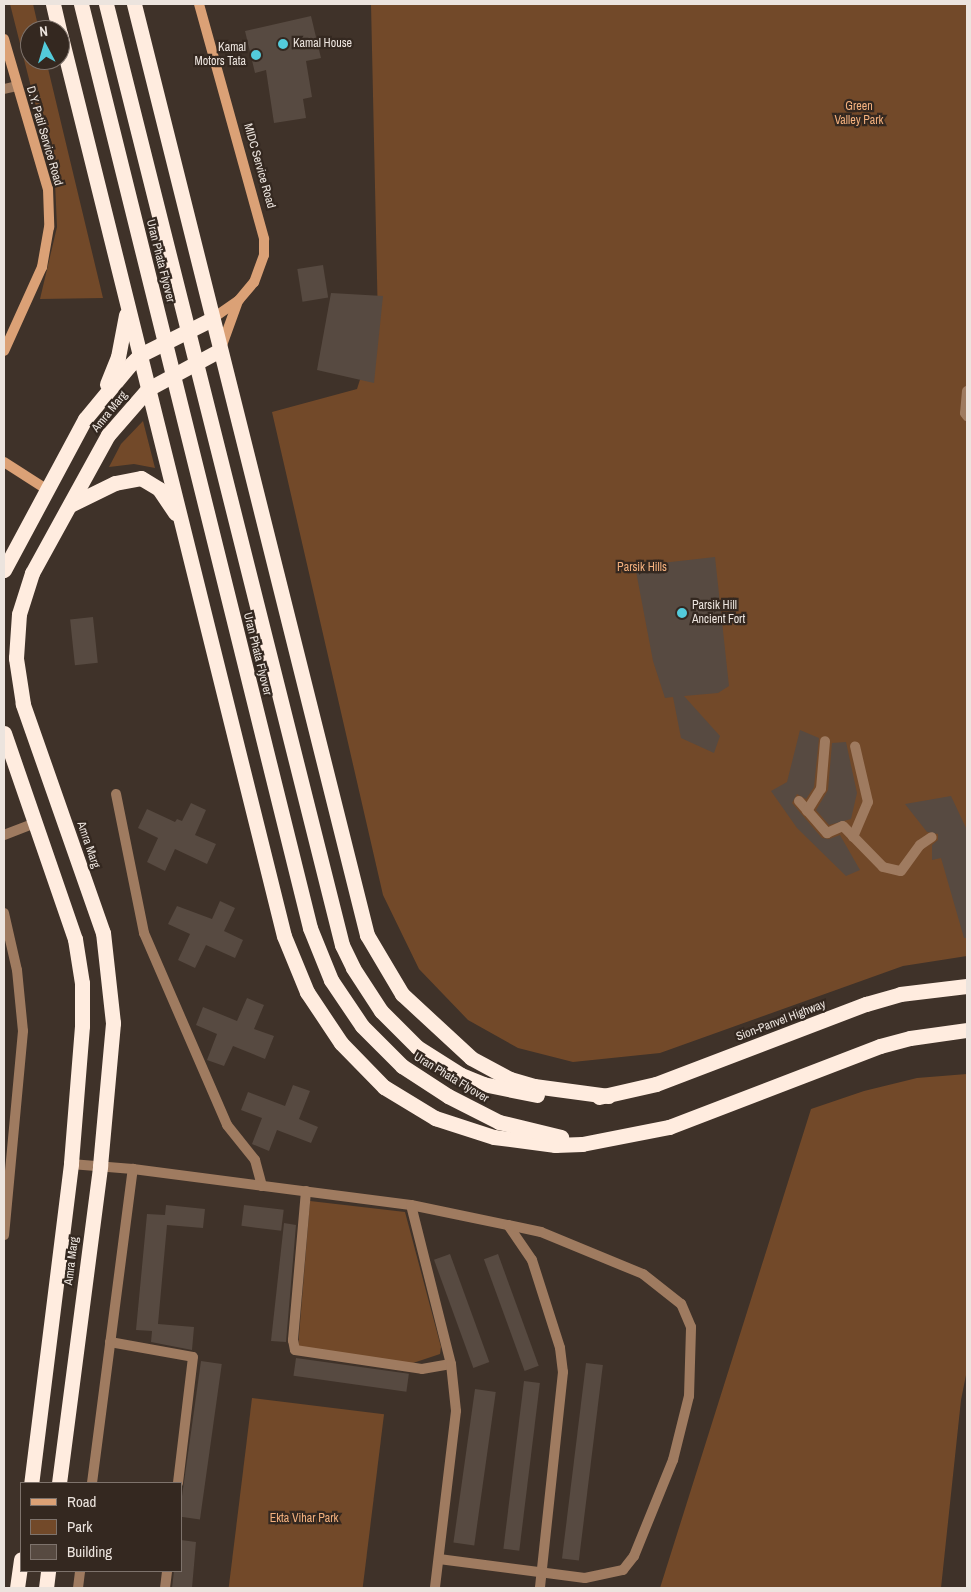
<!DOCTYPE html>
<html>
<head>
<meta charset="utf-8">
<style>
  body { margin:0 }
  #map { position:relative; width:971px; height:1592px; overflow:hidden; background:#3f3229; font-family:"Archivo Narrow",sans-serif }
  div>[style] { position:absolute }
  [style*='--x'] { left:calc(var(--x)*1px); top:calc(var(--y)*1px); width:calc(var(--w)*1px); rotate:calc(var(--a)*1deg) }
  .green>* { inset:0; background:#724929; transform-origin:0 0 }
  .building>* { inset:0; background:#574a41; transform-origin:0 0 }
  .street>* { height:10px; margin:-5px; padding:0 5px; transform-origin:5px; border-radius:5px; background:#9f7b60 }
  .secondary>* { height:10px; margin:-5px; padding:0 5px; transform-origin:5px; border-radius:5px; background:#dba176 }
  .highway>* { height:15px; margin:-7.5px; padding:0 7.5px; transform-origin:7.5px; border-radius:7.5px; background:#ffecdf }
  .highway-bridge>* { height:15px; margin:-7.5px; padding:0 7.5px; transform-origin:7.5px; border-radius:7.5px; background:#ffecdf }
  .dots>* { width:14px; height:14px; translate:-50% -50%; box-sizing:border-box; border:2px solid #342820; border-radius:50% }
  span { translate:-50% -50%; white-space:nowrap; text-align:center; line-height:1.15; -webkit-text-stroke:4.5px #342820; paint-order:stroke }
  .poi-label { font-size:12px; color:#ece4de }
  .left { translate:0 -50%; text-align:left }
  .right { translate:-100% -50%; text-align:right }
  .park-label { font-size:12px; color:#f4b17e }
  .street-label { font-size:12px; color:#ece4de }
  .frame { position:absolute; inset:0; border:5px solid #ece4de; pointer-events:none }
  .legend { position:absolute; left:20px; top:1482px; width:162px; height:90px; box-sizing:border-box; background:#342820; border:1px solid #7e736c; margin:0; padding:6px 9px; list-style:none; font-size:15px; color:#ece4de }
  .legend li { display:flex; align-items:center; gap:10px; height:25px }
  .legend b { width:25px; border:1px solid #7e736c }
  .north { position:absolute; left:20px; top:20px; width:50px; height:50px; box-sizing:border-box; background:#342820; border:1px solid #7e736c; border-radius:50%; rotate:354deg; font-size:14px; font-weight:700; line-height:20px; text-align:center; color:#ece4de }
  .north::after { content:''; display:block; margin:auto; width:18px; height:22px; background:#53cbdb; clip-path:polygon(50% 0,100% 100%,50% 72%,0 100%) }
</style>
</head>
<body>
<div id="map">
  <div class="green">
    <div style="clip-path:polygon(10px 4px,33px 4px,39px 30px,30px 30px,30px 60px,46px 60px,103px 298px,40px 299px,57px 227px,55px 182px)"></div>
    <div style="clip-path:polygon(371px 4px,967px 4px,967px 956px,903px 966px,660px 1053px,573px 1062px,518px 1048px,468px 1020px,419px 969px,383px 895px,272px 412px,357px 389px,378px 323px)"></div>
    <div style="clip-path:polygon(143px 421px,155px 468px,134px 464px,109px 467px,121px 444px)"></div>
    <div style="clip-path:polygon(967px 1074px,967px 1370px,961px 1400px,941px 1588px,660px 1588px,811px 1109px,864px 1091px,917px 1078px)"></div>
    <div style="clip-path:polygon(310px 1201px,405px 1212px,441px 1347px,440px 1354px,410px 1364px,298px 1348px)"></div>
    <div style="left:252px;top:1398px;width:133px;height:192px;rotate:7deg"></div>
  </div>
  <div class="building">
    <div style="clip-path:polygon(311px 16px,321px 58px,306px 61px,312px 97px,303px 99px,306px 118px,274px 123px,266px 70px,255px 73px,245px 31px)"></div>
    <div style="left:323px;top:265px;width:33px;height:26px;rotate:81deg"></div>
    <div style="clip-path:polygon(331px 293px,383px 296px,374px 383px,317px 370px)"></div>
    <div style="clip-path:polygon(715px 557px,729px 686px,718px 693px,684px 696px,720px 736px,714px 753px,681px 738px,673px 697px,665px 698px,653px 661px,635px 566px)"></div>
    <div style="left:93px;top:617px;width:46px;height:23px;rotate:84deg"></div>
    <div style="clip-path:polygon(800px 730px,819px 738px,814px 787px,806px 799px,797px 794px,792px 803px,822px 838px,829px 839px,840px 835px,860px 870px,846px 876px,797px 828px,771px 791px,787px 782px)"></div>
    <div style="clip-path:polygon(846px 742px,857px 793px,851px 819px,829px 825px,816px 810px,828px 790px,832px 743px)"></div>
    <div style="clip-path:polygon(951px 796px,967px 830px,967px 938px,964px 938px,941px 858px,932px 860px,932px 845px,938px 840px,938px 834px,927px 832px,905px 804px)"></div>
    <div style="clip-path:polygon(191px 803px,206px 810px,195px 835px,216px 844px,207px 864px,175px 849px,165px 871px,147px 862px,158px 838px,138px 828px,147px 809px,175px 822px,177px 819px,182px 821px)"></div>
    <div style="clip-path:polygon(220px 901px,235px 908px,224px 931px,243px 940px,235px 958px,206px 945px,195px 968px,178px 960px,190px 934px,168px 924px,177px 906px,212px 919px)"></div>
    <div style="clip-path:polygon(247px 998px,264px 1005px,254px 1029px,274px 1036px,265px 1059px,233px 1046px,224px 1066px,207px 1060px,217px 1034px,196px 1025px,203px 1007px,237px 1021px)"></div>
    <div style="clip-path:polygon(293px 1085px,310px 1091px,299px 1119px,318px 1127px,311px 1143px,277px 1130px,269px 1151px,252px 1144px,262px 1118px,241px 1110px,248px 1092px,285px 1106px)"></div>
    <div style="clip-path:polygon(166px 1205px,205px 1209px,203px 1228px,167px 1225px,158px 1324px,194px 1327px,192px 1350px,151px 1342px,152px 1331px,136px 1330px,147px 1214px,165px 1215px)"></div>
    <div style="left:244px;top:1205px;width:40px;height:21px;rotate:7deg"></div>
    <div style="clip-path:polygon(284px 1223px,296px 1225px,286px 1342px,271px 1341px)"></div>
    <div style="left:450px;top:1254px;width:115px;height:17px;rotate:70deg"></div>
    <div style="left:498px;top:1254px;width:119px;height:15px;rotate:70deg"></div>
    <div style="left:296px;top:1358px;width:114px;height:18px;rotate:8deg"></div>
    <div style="left:201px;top:1361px;width:21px;height:157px;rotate:8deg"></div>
    <div style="left:586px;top:1363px;width:17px;height:197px;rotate:7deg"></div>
    <div style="left:524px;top:1381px;width:16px;height:169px;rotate:7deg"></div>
    <div style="left:475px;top:1389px;width:21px;height:155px;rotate:8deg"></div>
    <div style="clip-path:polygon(181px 1540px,196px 1542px,192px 1588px,172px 1588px,174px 1571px,181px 1571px)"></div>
  </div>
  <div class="street">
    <div style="--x:4;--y:89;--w:13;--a:-13"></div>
    <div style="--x:967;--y:391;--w:22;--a:95"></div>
    <div style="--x:965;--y:413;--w:4;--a:56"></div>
    <div style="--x:116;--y:794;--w:142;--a:78.6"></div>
    <div style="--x:144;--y:933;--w:209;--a:66.6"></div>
    <div style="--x:227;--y:1125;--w:45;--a:51.3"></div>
    <div style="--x:255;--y:1160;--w:27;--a:75"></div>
    <div style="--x:799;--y:801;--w:43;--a:48.8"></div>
    <div style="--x:827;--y:833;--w:17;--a:-24"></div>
    <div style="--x:843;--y:826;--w:57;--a:45.7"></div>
    <div style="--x:883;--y:867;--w:18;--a:13"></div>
    <div style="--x:901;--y:871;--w:32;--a:-54"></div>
    <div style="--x:920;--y:845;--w:14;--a:-34"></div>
    <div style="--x:807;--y:811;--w:26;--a:-58"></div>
    <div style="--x:821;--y:789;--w:48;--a:-85.2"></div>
    <div style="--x:4;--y:835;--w:33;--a:-21"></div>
    <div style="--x:853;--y:837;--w:38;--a:-67"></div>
    <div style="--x:868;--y:802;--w:57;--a:-103.1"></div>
    <div style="--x:4;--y:913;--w:58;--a:77.2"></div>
    <div style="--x:17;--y:970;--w:61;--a:84.4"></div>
    <div style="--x:23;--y:1031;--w:205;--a:95.3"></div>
    <div style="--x:71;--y:1164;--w:62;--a:4.6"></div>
    <div style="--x:133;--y:1169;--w:280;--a:7.4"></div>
    <div style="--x:411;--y:1205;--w:99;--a:11.7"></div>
    <div style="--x:508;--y:1225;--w:42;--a:55.6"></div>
    <div style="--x:532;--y:1260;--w:92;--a:72.3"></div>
    <div style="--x:560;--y:1348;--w:24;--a:83"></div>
    <div style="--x:563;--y:1372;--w:217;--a:96.1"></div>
    <div style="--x:306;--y:1191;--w:150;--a:95"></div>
    <div style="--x:293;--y:1340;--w:10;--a:79"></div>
    <div style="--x:295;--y:1350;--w:128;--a:8.5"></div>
    <div style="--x:422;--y:1369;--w:29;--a:-10"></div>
    <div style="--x:411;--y:1205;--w:164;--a:75.9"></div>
    <div style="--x:451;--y:1364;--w:47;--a:83.9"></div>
    <div style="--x:456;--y:1411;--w:178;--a:96.8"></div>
    <div style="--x:110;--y:1342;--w:84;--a:10.2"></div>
    <div style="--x:193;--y:1357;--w:127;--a:96.8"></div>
    <div style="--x:92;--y:1483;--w:317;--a:-82.6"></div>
    <div style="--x:439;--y:1559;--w:147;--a:7.4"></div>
    <div style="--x:585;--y:1578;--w:39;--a:-12"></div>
    <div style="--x:623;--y:1570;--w:18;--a:-52"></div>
    <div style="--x:634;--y:1556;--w:104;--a:-67.9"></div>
    <div style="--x:673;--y:1460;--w:66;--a:-76"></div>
    <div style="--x:689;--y:1396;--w:69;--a:-88.3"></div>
    <div style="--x:691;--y:1327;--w:25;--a:-113"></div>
    <div style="--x:681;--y:1304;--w:48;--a:-141.7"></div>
    <div style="--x:643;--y:1274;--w:110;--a:-157.6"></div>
    <div style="--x:541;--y:1232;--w:34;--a:-168"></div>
    <div style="--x:78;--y:1588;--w:17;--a:-83"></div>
    <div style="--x:165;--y:1588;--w:17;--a:-83"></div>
  </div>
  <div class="secondary">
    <div style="--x:199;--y:4;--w:244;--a:74.5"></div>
    <div style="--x:264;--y:239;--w:16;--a:90"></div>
    <div style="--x:264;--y:255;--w:29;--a:110"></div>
    <div style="--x:254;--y:282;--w:23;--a:130"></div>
    <div style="--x:239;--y:300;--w:33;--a:145"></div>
    <div style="--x:4;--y:39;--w:156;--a:73.7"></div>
    <div style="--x:48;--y:189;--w:38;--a:88"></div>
    <div style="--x:49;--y:227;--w:41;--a:99.9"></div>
    <div style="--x:42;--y:267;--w:92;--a:114.3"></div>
    <div style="--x:221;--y:348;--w:50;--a:-70.1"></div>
    <div style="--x:4;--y:462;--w:50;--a:32.7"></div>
  </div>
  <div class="highway">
    <div style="--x:53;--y:4;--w:27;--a:77"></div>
    <div style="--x:134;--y:4;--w:960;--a:75.95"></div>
    <div style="--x:367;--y:935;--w:69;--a:59.3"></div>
    <div style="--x:402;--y:994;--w:94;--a:42.8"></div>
    <div style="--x:471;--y:1058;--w:44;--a:28.3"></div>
    <div style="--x:510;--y:1079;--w:25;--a:16"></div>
    <div style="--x:534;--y:1086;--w:75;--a:7.7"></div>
    <div style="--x:60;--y:33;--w:930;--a:76.07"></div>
    <div style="--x:284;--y:936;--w:61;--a:67.7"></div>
    <div style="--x:307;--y:992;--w:61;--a:56.3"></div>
    <div style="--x:341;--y:1043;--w:62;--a:45.7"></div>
    <div style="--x:384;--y:1087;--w:60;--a:31.3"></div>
    <div style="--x:435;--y:1118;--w:62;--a:17.9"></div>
    <div style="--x:494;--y:1137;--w:62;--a:7.5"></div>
    <div style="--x:555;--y:1145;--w:27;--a:-2"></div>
    <div style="--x:582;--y:1144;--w:89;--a:-11.1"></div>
    <div style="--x:669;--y:1127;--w:226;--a:-21"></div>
    <div style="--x:880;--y:1046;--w:31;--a:-15"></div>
    <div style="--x:910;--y:1038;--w:58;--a:-8"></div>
    <div style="--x:107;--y:384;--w:29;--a:-68"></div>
    <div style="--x:118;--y:357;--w:43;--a:-79.2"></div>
    <div style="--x:70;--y:505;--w:50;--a:-26.1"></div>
    <div style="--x:115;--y:483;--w:26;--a:-11"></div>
    <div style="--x:141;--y:478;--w:21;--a:31"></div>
    <div style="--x:159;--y:489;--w:29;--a:56"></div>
    <div style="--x:4;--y:570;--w:171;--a:-61.8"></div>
    <div style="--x:85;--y:419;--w:67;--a:-50.4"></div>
    <div style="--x:128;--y:367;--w:17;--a:-45"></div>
    <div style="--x:140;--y:355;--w:80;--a:-26.6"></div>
    <div style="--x:4;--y:733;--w:218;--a:71"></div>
    <div style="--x:75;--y:939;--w:45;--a:81"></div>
    <div style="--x:82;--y:983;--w:43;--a:90"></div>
    <div style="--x:82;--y:1026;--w:138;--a:94.6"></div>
    <div style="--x:71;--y:1164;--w:321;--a:97.1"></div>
    <div style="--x:461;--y:1075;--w:24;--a:22"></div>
    <div style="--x:483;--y:1084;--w:55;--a:11.5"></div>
    <div style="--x:448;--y:1096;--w:57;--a:27"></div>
    <div style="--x:499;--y:1122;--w:64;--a:13.6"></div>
    <div style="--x:599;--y:1097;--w:58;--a:-12.8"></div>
    <div style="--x:656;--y:1084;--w:225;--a:-20.9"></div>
    <div style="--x:866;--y:1004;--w:35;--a:-16"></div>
    <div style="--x:900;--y:994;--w:67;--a:-6.8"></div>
    <div style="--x:59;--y:1483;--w:320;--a:-82.6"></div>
    <div style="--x:100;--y:1166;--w:144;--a:-84.8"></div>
    <div style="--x:113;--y:1023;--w:91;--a:-96.3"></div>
    <div style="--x:103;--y:933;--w:243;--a:-109.3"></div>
    <div style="--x:23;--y:704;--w:47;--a:-98.7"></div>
    <div style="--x:16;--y:658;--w:44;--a:-86.1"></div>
    <div style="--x:19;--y:614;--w:43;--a:-72.4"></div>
    <div style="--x:32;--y:573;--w:158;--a:-61.2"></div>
    <div style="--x:108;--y:435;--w:61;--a:-49"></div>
    <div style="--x:148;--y:389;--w:82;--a:-28.4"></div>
    <div style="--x:17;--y:1588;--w:29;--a:-82"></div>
    <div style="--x:46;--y:1588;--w:17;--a:-83"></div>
  </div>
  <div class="highway-bridge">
    <div style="--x:81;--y:4;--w:952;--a:76.08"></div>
    <div style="--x:310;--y:928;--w:56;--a:68"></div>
    <div style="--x:331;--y:980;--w:55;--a:56"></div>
    <div style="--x:362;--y:1026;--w:57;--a:45"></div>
    <div style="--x:402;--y:1066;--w:55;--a:33.1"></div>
    <div style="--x:106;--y:4;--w:970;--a:75.92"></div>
    <div style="--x:342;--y:945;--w:25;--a:64"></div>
    <div style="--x:353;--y:968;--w:51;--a:56.9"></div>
    <div style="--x:381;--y:1011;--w:51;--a:45"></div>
    <div style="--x:417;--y:1047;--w:52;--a:32.5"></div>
  </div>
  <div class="dots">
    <div style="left:283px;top:44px;background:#53cbdb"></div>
    <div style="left:256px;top:55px;background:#53cbdb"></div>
    <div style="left:682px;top:613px;background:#53cbdb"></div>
  </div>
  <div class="poi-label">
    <span class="left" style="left:293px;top:44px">Kamal House</span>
    <span class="right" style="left:246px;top:55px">Kamal<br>Motors Tata</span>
    <span class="left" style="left:692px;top:613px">Parsik Hill<br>Ancient Fort</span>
  </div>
  <div class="park-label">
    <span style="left:859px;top:114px">Green<br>Valley Park</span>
    <span style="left:642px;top:568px">Parsik Hills</span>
    <span style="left:304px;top:1519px">Ekta Vihar Park</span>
  </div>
  <div class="street-label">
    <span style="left:44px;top:136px;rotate:74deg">D.Y. Patil Service Road</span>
    <span style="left:259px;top:166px;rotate:74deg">MIDC Service Road</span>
    <span style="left:160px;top:261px;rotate:76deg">Uran Phata Flyover</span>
    <span style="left:110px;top:412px;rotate:-51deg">Amra Marg</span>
    <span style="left:257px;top:654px;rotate:76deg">Uran Phata Flyover</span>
    <span style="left:88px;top:845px;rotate:71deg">Amra Marg</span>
    <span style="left:781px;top:1021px;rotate:-21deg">Sion-Panvel Highway</span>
    <span style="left:451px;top:1078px;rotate:31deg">Uran Phata Flyover</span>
    <span style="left:72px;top:1261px;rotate:-83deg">Amra Marg</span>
  </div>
  <div class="frame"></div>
  <ul class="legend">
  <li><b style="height:6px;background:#dba176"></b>Road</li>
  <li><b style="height:14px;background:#724929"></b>Park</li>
  <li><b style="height:14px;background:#574a41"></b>Building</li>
  </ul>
  <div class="north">N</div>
</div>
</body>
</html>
